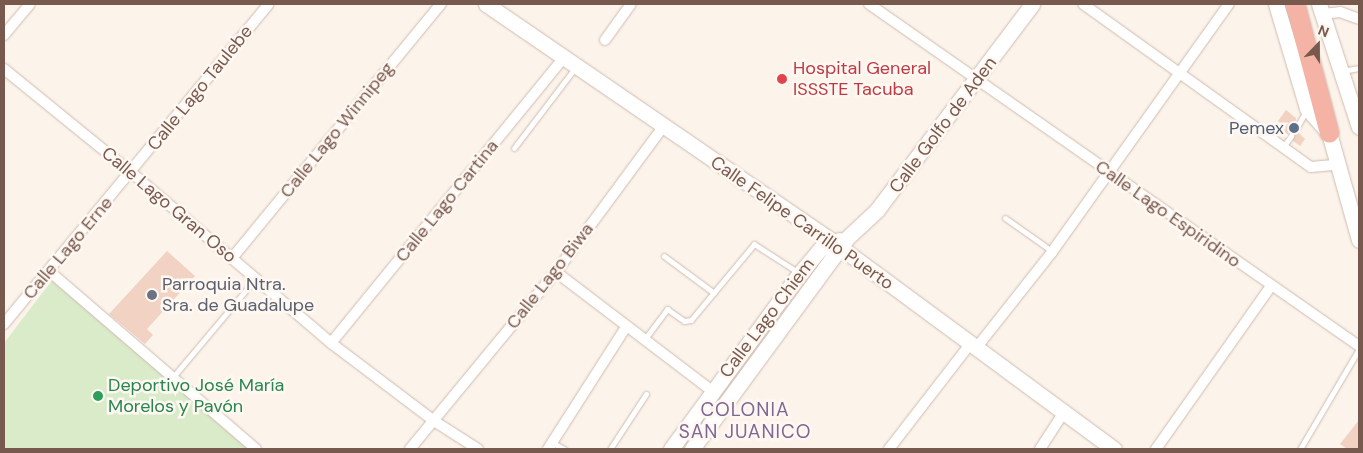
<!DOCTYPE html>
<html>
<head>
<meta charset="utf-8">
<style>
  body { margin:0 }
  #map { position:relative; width:1363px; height:453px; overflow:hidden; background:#fcf4eb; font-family:"DM Sans",sans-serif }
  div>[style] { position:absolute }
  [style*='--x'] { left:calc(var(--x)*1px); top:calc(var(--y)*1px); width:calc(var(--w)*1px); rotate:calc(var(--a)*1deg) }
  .green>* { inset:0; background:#d9ebc9 }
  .building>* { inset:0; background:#f1d2c3 }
  .roads { filter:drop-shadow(0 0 1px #cfbbb0) drop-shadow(0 0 1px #cfbbb0) }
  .lane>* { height:5px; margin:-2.5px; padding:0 2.5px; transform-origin:2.5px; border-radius:2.5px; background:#fff }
  .street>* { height:10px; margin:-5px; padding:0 5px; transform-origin:5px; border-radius:5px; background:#fff }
  .secondary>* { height:15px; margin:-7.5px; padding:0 7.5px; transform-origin:7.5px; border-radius:7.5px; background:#fff }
  .highway>* { height:19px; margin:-9.5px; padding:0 9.5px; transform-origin:9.5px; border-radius:9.5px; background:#f4b3a4 }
  .dots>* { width:14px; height:14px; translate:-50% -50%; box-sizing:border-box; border:2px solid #fff8f2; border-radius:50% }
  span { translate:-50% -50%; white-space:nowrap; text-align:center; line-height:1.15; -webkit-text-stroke:5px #fff8f2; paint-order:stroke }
  .health-label { font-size:18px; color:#be3a42 }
  .left { translate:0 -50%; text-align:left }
  .street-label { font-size:18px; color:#78594e }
  .service-label { font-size:18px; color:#4e5e75 }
  .right { translate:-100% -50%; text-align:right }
  .worship-label { font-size:18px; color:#5b616d }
  .leisure-label { font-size:18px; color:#27864d }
  .neighbourhood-label { font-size:19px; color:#806693; letter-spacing:1px }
  .frame { position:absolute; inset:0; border:5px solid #78594e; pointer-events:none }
  .north { position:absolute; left:1293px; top:20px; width:50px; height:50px; -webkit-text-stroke:4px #fff8f2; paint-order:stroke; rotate:22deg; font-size:14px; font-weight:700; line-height:20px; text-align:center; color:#78594e }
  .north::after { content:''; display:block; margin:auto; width:18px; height:22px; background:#78594e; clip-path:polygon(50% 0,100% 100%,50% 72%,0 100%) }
</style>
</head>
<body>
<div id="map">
  <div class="green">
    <div style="clip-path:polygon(53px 279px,254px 449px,4px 449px,4px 343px)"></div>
  </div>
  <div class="building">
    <div style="clip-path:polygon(1286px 110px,1296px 118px,1295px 128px,1302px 129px,1299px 133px,1305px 139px,1300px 146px,1293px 141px,1294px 133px,1287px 134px,1284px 131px,1286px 128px,1278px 121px)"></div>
    <div style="clip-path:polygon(167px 251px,195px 276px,147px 329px,153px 335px,145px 344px,109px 314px)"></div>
    <div style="clip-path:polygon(1359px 420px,1359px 449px,1347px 449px,1340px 444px)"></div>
  </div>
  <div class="roads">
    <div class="lane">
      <div style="--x:1342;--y:71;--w:17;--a:-10"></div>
      <div style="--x:1298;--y:125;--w:16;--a:-60"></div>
      <div style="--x:1283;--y:147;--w:14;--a:-54"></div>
      <div style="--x:514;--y:148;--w:101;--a:-52.7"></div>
      <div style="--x:1005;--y:218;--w:57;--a:35.1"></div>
      <div style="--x:664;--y:256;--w:62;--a:36.5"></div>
      <div style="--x:644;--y:340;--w:39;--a:-53"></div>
      <div style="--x:667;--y:309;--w:21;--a:35"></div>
      <div style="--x:684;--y:321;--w:7;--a:-8"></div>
      <div style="--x:691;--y:320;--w:99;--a:-50.3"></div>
      <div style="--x:754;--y:244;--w:54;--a:32.8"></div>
      <div style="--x:173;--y:377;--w:129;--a:-50"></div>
      <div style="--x:553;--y:443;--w:13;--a:29"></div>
      <div style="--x:610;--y:449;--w:66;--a:-56.8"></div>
      <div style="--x:1300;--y:449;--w:116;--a:-59.5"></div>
    </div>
    <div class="street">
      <div style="--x:869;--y:4;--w:598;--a:34.91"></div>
      <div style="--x:1083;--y:4;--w:280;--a:35.6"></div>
      <div style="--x:1311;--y:167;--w:25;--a:-5"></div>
      <div style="--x:1322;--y:14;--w:18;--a:-6"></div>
      <div style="--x:1340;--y:12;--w:20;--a:20"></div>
      <div style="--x:4;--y:35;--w:40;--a:-50"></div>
      <div style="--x:605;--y:40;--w:44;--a:-54.2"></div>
      <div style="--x:4;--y:69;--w:165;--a:39.1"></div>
      <div style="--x:132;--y:173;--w:262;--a:40.5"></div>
      <div style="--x:331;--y:343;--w:129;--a:37.1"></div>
      <div style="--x:434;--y:421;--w:52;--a:32.5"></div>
      <div style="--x:233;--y:257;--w:328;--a:-50.6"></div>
      <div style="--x:49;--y:271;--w:273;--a:40.7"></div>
      <div style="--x:556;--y:272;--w:196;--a:37.3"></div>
      <div style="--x:4;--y:324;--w:415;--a:-50.4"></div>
      <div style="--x:331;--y:343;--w:367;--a:-50.8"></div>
      <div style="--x:977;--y:347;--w:121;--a:-51.7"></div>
      <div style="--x:1052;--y:252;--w:305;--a:-54.5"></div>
      <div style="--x:410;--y:449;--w:229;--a:-50.5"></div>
      <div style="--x:556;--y:272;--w:179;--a:-53.6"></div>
      <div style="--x:548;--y:449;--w:145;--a:-57.4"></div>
      <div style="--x:889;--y:449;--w:134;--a:-52.3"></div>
      <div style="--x:1040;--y:449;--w:44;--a:-57"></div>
      <div style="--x:1156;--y:449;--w:199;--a:-54.8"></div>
    </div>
    <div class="secondary">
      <div style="--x:486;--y:4;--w:421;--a:34.4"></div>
      <div style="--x:833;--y:242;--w:349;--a:36.4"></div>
      <div style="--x:1276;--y:4;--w:109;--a:73.4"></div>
      <div style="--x:1307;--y:108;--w:33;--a:49"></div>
      <div style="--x:1329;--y:133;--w:111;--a:74.3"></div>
      <div style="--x:1319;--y:4;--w:129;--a:72"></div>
      <div style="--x:671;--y:449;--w:218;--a:-53.8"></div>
      <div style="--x:800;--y:273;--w:31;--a:-50"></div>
      <div style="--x:820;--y:249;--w:21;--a:-25"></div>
      <div style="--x:692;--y:449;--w:260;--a:-53.7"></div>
      <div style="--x:846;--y:239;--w:42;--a:-43.1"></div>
      <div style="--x:877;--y:210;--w:258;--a:-53"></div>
    </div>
    <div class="highway">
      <div style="--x:1295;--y:4;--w:133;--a:75.2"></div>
    </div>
  </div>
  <div class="dots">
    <div style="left:782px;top:79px;background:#e0444e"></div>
    <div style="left:1294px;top:128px;background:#5c6f8a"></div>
    <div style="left:152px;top:295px;background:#6b7280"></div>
    <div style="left:98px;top:396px;background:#2e9e5b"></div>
  </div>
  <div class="health-label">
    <span class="left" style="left:793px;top:79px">Hospital General<br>ISSSTE Tacuba</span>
  </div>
  <div class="street-label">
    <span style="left:200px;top:88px;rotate:-51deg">Calle Lago Taulebe</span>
    <span style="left:943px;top:125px;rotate:-53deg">Calle Golfo de Aden</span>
    <span style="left:337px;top:130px;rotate:-51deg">Calle Lago Winnipeg</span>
    <span style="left:447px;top:201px;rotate:-51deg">Calle Lago Cartina</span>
    <span style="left:169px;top:205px;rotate:40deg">Calle Lago Gran Oso</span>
    <span style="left:1168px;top:214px;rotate:35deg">Calle Lago Espiridino</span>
    <span style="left:802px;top:223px;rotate:35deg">Calle Felipe Carrillo Puerto</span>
    <span style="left:68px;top:248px;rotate:-50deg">Calle Lago Erne</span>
    <span style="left:550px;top:276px;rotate:-52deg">Calle Lago Biwa</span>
    <span style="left:767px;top:318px;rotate:-53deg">Calle Lago Chiem</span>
  </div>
  <div class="service-label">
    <span class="right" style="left:1284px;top:128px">Pemex</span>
  </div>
  <div class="worship-label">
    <span class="left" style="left:162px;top:295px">Parroquia Ntra.<br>Sra. de Guadalupe</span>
  </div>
  <div class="leisure-label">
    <span class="left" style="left:108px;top:396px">Deportivo José María<br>Morelos y Pavón</span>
  </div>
  <div class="neighbourhood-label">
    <span style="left:745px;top:421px">COLONIA<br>SAN JUANICO</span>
  </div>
  <div class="frame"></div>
  <div class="north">N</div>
</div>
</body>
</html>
